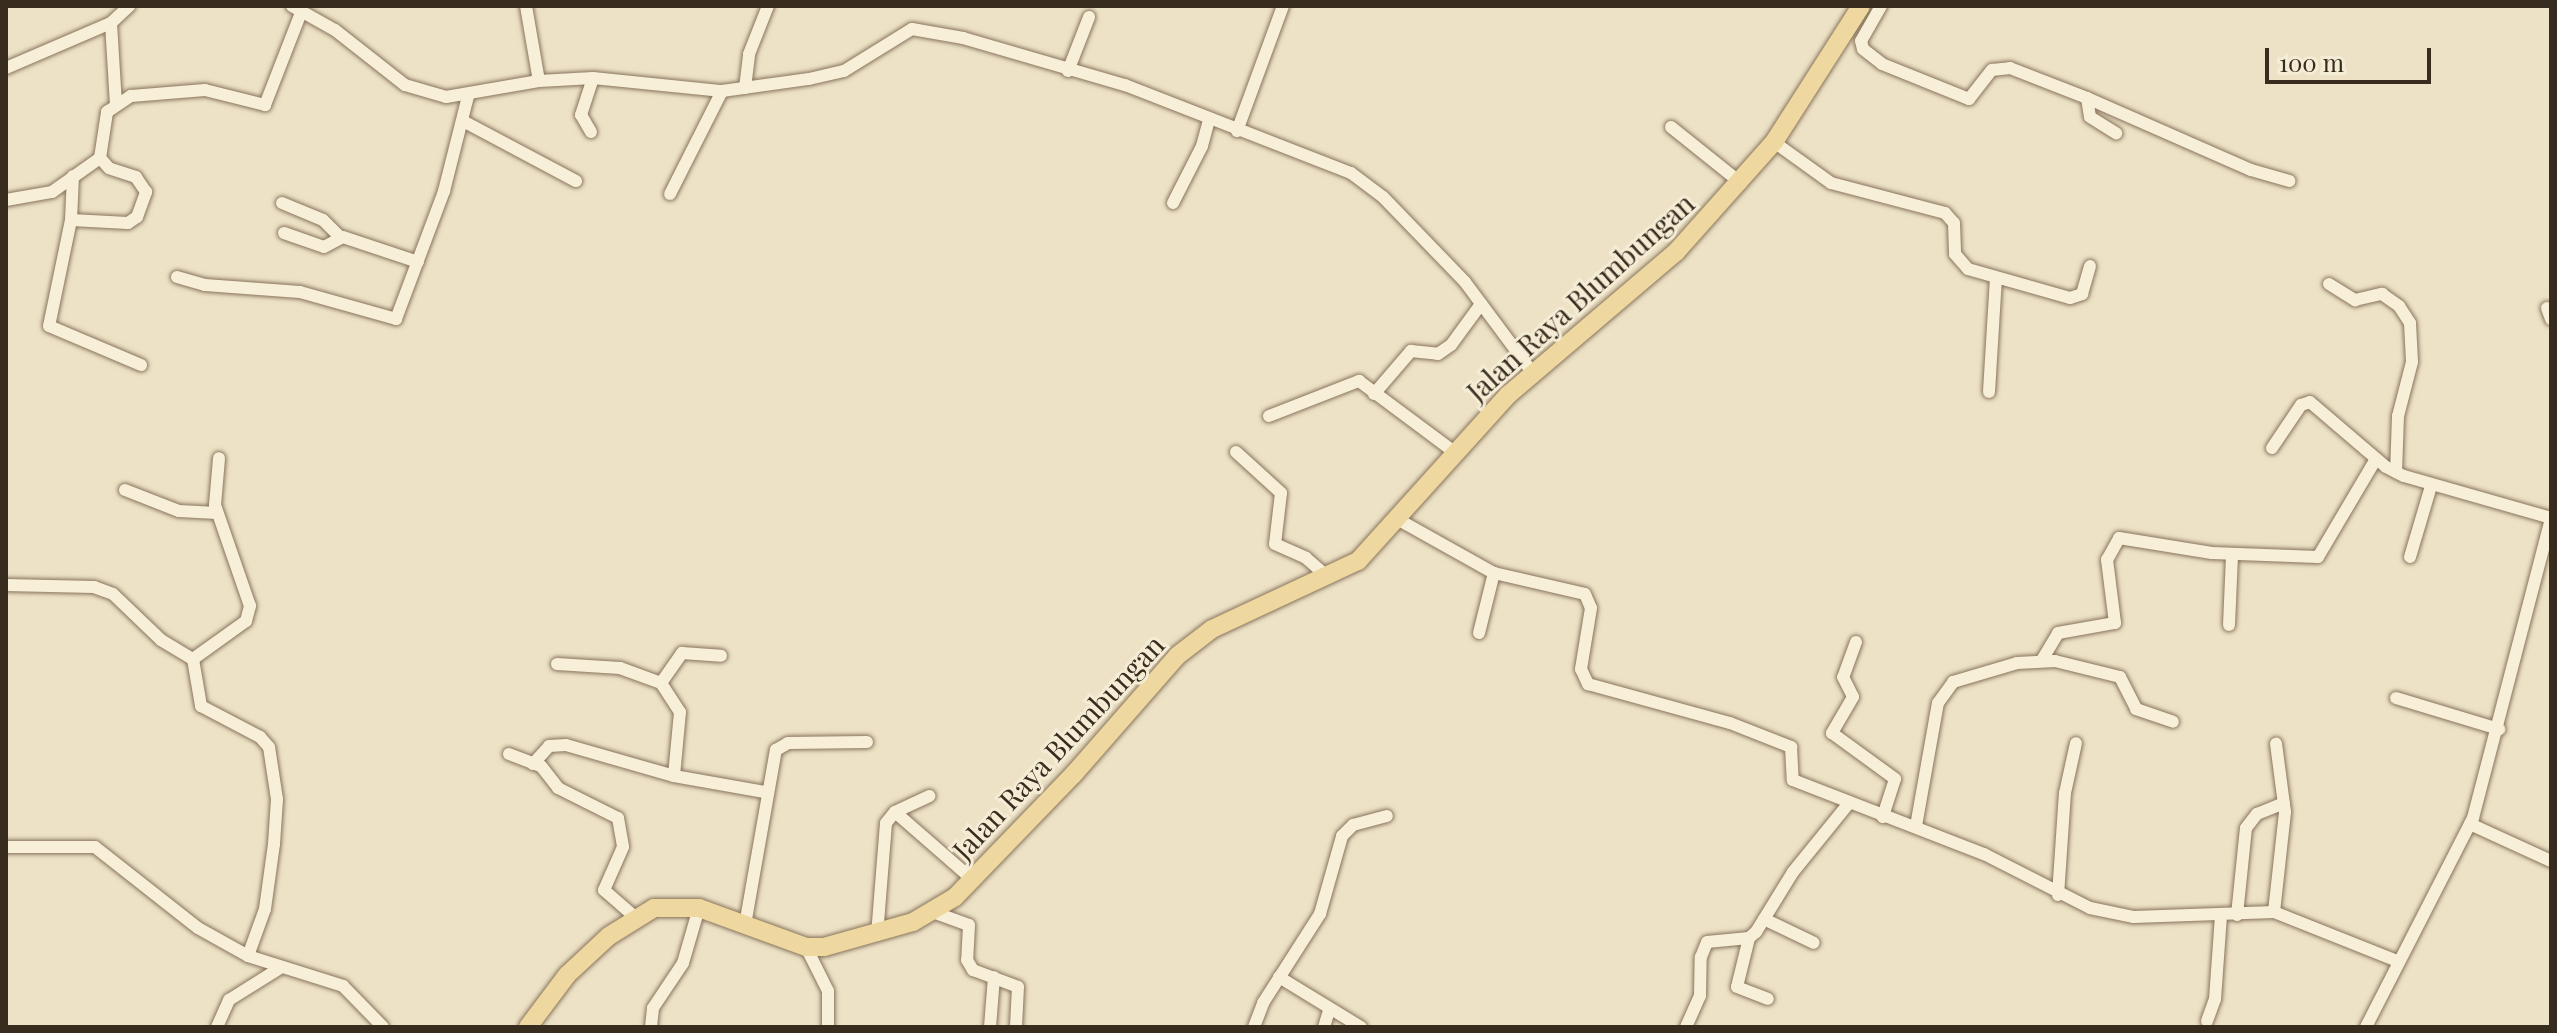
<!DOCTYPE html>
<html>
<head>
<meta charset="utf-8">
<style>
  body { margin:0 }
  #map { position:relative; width:2557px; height:1033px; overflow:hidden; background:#ede2c6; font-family:"Playfair Display",serif }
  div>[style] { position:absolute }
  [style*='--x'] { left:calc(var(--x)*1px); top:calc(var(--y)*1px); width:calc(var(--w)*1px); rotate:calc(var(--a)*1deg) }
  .roads { filter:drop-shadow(0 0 2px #88745c) drop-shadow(0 0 2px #88745c) }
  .street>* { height:12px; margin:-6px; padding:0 6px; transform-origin:6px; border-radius:6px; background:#f8efd9 }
  .primary>* { height:18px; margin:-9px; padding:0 9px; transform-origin:9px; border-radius:9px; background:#eed89f }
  span { translate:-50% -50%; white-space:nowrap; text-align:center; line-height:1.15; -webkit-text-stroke:6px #f5ecd5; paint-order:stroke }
  .street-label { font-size:28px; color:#382c1f }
  .frame { position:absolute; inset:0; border:8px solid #382c1f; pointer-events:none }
  .scale { position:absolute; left:2265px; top:48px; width:166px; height:36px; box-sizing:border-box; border:4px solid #382c1f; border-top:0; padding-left:10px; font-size:24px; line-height:28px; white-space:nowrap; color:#382c1f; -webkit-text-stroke:6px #f5ecd5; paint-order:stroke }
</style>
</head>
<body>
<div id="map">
  <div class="roads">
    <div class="street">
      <div style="--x:292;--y:6;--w:49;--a:29.2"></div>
      <div style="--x:335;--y:30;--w:89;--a:38.2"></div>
      <div style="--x:405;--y:85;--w:43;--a:16.3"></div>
      <div style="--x:446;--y:97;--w:94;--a:-9.8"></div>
      <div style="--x:539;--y:81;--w:54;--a:-3.2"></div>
      <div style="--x:593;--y:78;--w:130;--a:5.8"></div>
      <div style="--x:722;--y:91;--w:88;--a:-7.9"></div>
      <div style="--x:809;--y:79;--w:36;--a:-13"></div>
      <div style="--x:844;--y:71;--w:80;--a:-31.7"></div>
      <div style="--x:912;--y:29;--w:52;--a:10"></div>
      <div style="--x:963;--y:38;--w:169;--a:16.2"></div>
      <div style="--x:1125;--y:85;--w:243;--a:21.3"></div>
      <div style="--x:1351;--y:173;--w:40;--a:37"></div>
      <div style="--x:1383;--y:197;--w:118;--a:46"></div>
      <div style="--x:1465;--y:282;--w:112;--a:53.3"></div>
      <div style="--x:526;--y:6;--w:76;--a:80.2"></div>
      <div style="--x:1881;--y:6;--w:40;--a:119.7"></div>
      <div style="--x:1861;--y:41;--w:8;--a:76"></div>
      <div style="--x:1863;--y:49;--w:24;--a:38"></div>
      <div style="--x:1882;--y:64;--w:94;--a:21.9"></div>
      <div style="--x:1969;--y:99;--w:37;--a:-52"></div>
      <div style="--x:1992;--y:70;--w:18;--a:-6"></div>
      <div style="--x:2010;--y:68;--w:83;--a:21.3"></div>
      <div style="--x:2087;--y:98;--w:19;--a:81"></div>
      <div style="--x:2090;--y:117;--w:31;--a:32"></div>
      <div style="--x:111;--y:23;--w:81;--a:86.5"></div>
      <div style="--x:6;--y:68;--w:114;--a:-23.2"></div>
      <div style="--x:111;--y:23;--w:25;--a:-43"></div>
      <div style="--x:1068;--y:71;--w:58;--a:-68.7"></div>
      <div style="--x:745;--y:88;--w:34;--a:-83"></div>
      <div style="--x:749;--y:54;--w:52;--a:-68.4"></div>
      <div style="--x:2087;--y:98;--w:179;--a:23.7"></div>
      <div style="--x:2251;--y:170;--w:40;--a:16"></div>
      <div style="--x:463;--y:121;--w:128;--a:28"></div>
      <div style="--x:1671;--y:127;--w:90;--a:38.7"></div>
      <div style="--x:1237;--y:131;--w:133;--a:-69.8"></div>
      <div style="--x:591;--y:132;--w:20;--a:-120"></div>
      <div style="--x:581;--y:115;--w:39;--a:-72"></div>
      <div style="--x:1774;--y:142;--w:70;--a:35.7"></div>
      <div style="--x:1831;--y:183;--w:118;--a:14.7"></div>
      <div style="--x:1945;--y:213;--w:13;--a:48"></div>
      <div style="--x:1954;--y:223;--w:31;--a:88"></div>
      <div style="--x:1955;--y:254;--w:20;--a:49"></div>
      <div style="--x:1968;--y:269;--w:106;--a:15.9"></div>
      <div style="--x:2070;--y:298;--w:13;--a:-18"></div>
      <div style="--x:2082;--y:294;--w:29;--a:-74"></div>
      <div style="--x:73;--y:176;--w:44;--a:92.6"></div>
      <div style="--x:71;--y:220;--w:108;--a:101.7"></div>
      <div style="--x:49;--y:326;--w:100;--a:23"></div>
      <div style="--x:670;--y:194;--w:115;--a:-63.2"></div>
      <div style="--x:6;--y:200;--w:47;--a:-9.9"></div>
      <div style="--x:52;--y:192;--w:59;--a:-35.3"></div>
      <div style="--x:282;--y:203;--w:44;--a:22.5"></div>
      <div style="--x:323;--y:220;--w:23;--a:45"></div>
      <div style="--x:1173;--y:203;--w:64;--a:-63"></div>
      <div style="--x:1202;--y:146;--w:28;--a:-75"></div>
      <div style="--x:71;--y:220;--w:57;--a:3"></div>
      <div style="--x:128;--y:223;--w:11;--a:-34"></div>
      <div style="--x:137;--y:217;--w:27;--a:-70"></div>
      <div style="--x:146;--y:192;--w:18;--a:-124"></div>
      <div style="--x:136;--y:177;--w:28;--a:-162"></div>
      <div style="--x:109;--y:168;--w:13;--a:-132"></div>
      <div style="--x:100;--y:158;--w:47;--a:-81.3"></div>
      <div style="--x:107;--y:112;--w:29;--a:-34"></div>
      <div style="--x:131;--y:96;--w:74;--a:-4.6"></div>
      <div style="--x:205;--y:90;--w:62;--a:14"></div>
      <div style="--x:265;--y:105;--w:102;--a:-68.7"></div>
      <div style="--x:284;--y:233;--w:42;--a:19.3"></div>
      <div style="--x:324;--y:247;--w:21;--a:-28"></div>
      <div style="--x:343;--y:237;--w:79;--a:18.4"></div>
      <div style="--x:177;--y:277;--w:29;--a:16"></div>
      <div style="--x:205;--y:285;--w:95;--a:4.2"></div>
      <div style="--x:300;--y:292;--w:100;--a:15.7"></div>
      <div style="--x:396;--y:319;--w:137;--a:-69.4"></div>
      <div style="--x:444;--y:191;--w:98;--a:-75.8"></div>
      <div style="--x:2329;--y:284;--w:31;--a:32"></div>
      <div style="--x:2355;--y:300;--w:28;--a:-13"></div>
      <div style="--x:2382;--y:294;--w:21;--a:35"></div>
      <div style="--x:2399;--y:306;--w:20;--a:57"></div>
      <div style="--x:2410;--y:323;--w:39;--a:87"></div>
      <div style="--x:2412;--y:362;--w:56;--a:104.5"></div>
      <div style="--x:2398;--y:416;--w:56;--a:92"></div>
      <div style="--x:2547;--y:308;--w:12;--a:70"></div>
      <div style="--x:1989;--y:392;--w:113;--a:-86.5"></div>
      <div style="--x:1374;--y:394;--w:57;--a:-49.3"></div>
      <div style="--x:1411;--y:351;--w:27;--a:6"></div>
      <div style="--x:1438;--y:354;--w:16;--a:-35"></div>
      <div style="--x:1451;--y:345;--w:51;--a:-53.8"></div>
      <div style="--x:1269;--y:416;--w:97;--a:-21.3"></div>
      <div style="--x:1359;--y:381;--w:122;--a:36.7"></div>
      <div style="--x:2272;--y:448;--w:52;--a:-56"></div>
      <div style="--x:2301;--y:405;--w:9;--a:-18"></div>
      <div style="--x:2310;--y:402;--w:100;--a:40.5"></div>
      <div style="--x:2386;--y:467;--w:20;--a:27"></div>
      <div style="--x:2404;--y:476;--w:153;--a:15.9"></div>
      <div style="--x:1236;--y:452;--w:61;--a:42.3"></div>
      <div style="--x:1281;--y:493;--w:51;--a:96.7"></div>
      <div style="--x:1275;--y:544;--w:34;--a:24"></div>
      <div style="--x:1306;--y:558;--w:30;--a:41"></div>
      <div style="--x:125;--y:490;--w:58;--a:21.3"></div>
      <div style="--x:179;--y:511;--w:38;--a:3"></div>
      <div style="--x:1399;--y:520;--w:109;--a:29.2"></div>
      <div style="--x:1494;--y:573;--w:93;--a:13"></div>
      <div style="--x:1585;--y:594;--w:15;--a:67"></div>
      <div style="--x:1591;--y:608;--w:62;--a:99.3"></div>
      <div style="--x:1581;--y:669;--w:17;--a:65"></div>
      <div style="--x:1588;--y:684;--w:147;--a:15.4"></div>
      <div style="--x:1730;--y:723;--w:66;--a:21.5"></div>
      <div style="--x:1791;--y:747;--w:33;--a:87"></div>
      <div style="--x:1793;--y:780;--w:205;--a:21.2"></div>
      <div style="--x:1984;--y:854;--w:119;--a:27"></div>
      <div style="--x:2090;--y:908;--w:45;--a:11.6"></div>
      <div style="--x:2134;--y:917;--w:140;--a:-2"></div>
      <div style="--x:2274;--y:912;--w:132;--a:21.7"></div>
      <div style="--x:2410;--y:557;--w:74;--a:-73.5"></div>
      <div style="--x:6;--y:585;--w:88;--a:1.3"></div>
      <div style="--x:94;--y:587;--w:20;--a:20"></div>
      <div style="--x:113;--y:594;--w:66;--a:43.8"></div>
      <div style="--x:161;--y:640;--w:37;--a:31"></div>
      <div style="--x:193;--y:659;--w:48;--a:80.3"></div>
      <div style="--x:201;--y:706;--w:67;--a:27.7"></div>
      <div style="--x:260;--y:737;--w:13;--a:48"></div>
      <div style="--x:269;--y:747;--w:53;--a:81.3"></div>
      <div style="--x:277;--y:799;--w:45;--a:93.8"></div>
      <div style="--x:274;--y:844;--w:66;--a:97.9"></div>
      <div style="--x:265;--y:909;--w:50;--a:109.9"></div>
      <div style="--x:2229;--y:625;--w:70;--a:-87.5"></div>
      <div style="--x:1479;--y:633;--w:62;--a:-76"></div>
      <div style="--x:1856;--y:642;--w:37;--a:110"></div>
      <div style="--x:1843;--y:677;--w:22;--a:63"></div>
      <div style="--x:1853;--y:697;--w:42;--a:120.3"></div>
      <div style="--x:1832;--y:733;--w:78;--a:36.1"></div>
      <div style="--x:1895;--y:779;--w:40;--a:108"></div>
      <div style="--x:193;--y:659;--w:65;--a:-35.6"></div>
      <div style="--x:246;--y:621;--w:16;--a:-75"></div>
      <div style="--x:250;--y:606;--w:107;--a:-109.1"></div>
      <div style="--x:215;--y:505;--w:47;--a:-85.1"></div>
      <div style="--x:2042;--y:660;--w:31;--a:-59"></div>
      <div style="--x:2058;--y:633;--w:58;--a:-10"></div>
      <div style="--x:2115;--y:623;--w:64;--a:-97.2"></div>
      <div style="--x:2107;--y:560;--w:25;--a:-61"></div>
      <div style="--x:2119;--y:538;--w:94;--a:9.2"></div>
      <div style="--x:2212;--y:553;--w:106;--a:2.2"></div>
      <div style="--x:2318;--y:557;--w:114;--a:-59.4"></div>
      <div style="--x:557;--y:664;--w:63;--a:3.6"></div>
      <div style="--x:620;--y:668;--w:44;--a:20.1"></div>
      <div style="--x:661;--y:683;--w:35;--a:57"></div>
      <div style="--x:680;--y:712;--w:64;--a:95.4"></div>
      <div style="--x:661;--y:683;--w:37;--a:-55"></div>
      <div style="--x:682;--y:653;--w:39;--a:4"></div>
      <div style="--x:2396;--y:698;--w:108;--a:16.8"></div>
      <div style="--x:509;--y:754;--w:34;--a:21"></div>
      <div style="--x:541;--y:766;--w:28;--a:52"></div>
      <div style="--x:558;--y:788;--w:67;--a:26.6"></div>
      <div style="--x:618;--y:818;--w:29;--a:80"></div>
      <div style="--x:623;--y:847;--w:47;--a:113.8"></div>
      <div style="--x:604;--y:890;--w:43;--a:41.2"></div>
      <div style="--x:533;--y:764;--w:24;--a:-48"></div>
      <div style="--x:549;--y:746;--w:17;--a:-3"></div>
      <div style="--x:566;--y:745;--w:112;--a:16"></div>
      <div style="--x:674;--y:776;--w:92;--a:10"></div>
      <div style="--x:895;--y:812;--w:105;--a:41.1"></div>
      <div style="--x:2470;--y:824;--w:89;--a:24.6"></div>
      <div style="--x:1916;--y:826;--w:125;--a:-79.9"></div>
      <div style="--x:1938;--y:703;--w:26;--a:-54"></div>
      <div style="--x:1953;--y:682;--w:67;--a:-16.5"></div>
      <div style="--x:2017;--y:663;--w:38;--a:-3"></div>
      <div style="--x:2055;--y:661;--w:67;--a:13.8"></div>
      <div style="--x:2120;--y:677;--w:36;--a:63"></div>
      <div style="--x:2136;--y:709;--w:39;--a:19"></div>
      <div style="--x:6;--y:847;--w:89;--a:0"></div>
      <div style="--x:95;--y:847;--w:131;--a:38.2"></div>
      <div style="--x:198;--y:928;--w:57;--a:29.2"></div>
      <div style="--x:248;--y:956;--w:100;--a:17.5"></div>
      <div style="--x:343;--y:986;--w:57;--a:45.7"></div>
      <div style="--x:2058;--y:895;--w:102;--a:-86.1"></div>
      <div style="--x:2065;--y:793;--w:51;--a:-77.6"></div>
      <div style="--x:933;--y:912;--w:38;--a:20"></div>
      <div style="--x:969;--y:925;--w:35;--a:93"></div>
      <div style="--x:967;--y:960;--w:12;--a:59"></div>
      <div style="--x:973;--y:970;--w:48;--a:20.7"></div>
      <div style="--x:1018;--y:987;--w:40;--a:92.9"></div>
      <div style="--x:2274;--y:912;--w:101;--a:-83.7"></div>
      <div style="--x:2285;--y:812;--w:69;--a:-97.5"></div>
      <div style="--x:2237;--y:915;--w:87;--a:-84.1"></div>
      <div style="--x:2246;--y:828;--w:18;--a:-52"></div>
      <div style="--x:2257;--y:814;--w:29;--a:-22"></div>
      <div style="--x:1764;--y:919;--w:55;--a:25.6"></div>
      <div style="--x:745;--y:925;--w:178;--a:-80"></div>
      <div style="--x:776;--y:750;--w:14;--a:-30"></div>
      <div style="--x:788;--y:743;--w:79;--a:-0.7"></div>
      <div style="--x:877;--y:935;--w:112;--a:-85.4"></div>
      <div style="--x:886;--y:823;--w:14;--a:-51"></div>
      <div style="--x:895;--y:812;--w:38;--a:-25"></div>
      <div style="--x:1749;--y:938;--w:50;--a:103.8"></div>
      <div style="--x:1737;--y:987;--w:33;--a:21"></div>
      <div style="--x:806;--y:947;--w:49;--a:63.4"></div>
      <div style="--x:828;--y:991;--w:36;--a:90"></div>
      <div style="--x:1279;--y:977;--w:96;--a:31.4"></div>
      <div style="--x:2207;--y:1021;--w:23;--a:-70"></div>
      <div style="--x:2215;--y:999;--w:83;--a:-85.9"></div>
      <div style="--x:217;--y:1027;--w:30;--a:-66"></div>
      <div style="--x:229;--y:1000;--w:60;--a:-32.1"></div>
      <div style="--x:651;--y:1027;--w:19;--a:-84"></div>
      <div style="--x:653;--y:1008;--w:54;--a:-56.3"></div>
      <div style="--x:683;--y:963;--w:57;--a:-73.8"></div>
      <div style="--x:990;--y:1027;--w:50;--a:-85.4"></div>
      <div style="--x:1254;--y:1027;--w:26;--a:-69"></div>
      <div style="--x:1263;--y:1003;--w:106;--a:-57.4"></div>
      <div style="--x:1320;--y:914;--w:81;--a:-74.2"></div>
      <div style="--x:1342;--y:836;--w:16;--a:-45"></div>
      <div style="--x:1353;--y:825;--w:35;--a:-15"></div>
      <div style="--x:1324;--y:1027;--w:17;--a:-73"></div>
      <div style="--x:1686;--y:1027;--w:34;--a:-66"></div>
      <div style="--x:1700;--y:996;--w:39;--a:-89"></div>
      <div style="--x:1701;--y:957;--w:16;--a:-68"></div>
      <div style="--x:1707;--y:942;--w:42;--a:-5.4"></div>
      <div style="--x:1749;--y:938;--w:9;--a:-41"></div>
      <div style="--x:1756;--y:932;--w:70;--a:-58.3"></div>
      <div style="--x:1793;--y:872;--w:89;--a:-50.9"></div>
      <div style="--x:2366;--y:1027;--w:235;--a:-62.9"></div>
      <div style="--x:2473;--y:818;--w:310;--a:-75.4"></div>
    </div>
    <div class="primary">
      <div style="--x:528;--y:1027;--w:65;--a:-53.1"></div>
      <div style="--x:567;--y:975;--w:57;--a:-42.9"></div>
      <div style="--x:609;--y:936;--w:53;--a:-31.9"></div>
      <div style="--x:654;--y:908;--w:45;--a:0"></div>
      <div style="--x:699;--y:908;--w:114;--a:20"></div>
      <div style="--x:806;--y:947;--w:18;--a:0"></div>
      <div style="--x:824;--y:947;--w:92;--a:-15.7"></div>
      <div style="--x:913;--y:922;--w:49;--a:-30.8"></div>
      <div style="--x:955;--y:897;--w:170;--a:-46"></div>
      <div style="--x:1073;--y:775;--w:158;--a:-48.8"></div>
      <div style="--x:1177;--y:656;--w:44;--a:-37.6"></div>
      <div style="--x:1212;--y:629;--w:161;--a:-25"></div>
      <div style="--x:1358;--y:561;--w:224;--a:-47.9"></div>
      <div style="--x:1508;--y:395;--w:221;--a:-40.4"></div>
      <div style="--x:1676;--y:252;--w:147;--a:-48.3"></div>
      <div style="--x:1774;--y:142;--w:161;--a:-57.4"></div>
    </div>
  </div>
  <div class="street-label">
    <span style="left:1580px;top:297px;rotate:-42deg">Jalan Raya Blumbungan</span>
    <span style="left:1058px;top:747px;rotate:-47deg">Jalan Raya Blumbungan</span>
  </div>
  <div class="frame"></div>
  <div class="scale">100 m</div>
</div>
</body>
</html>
